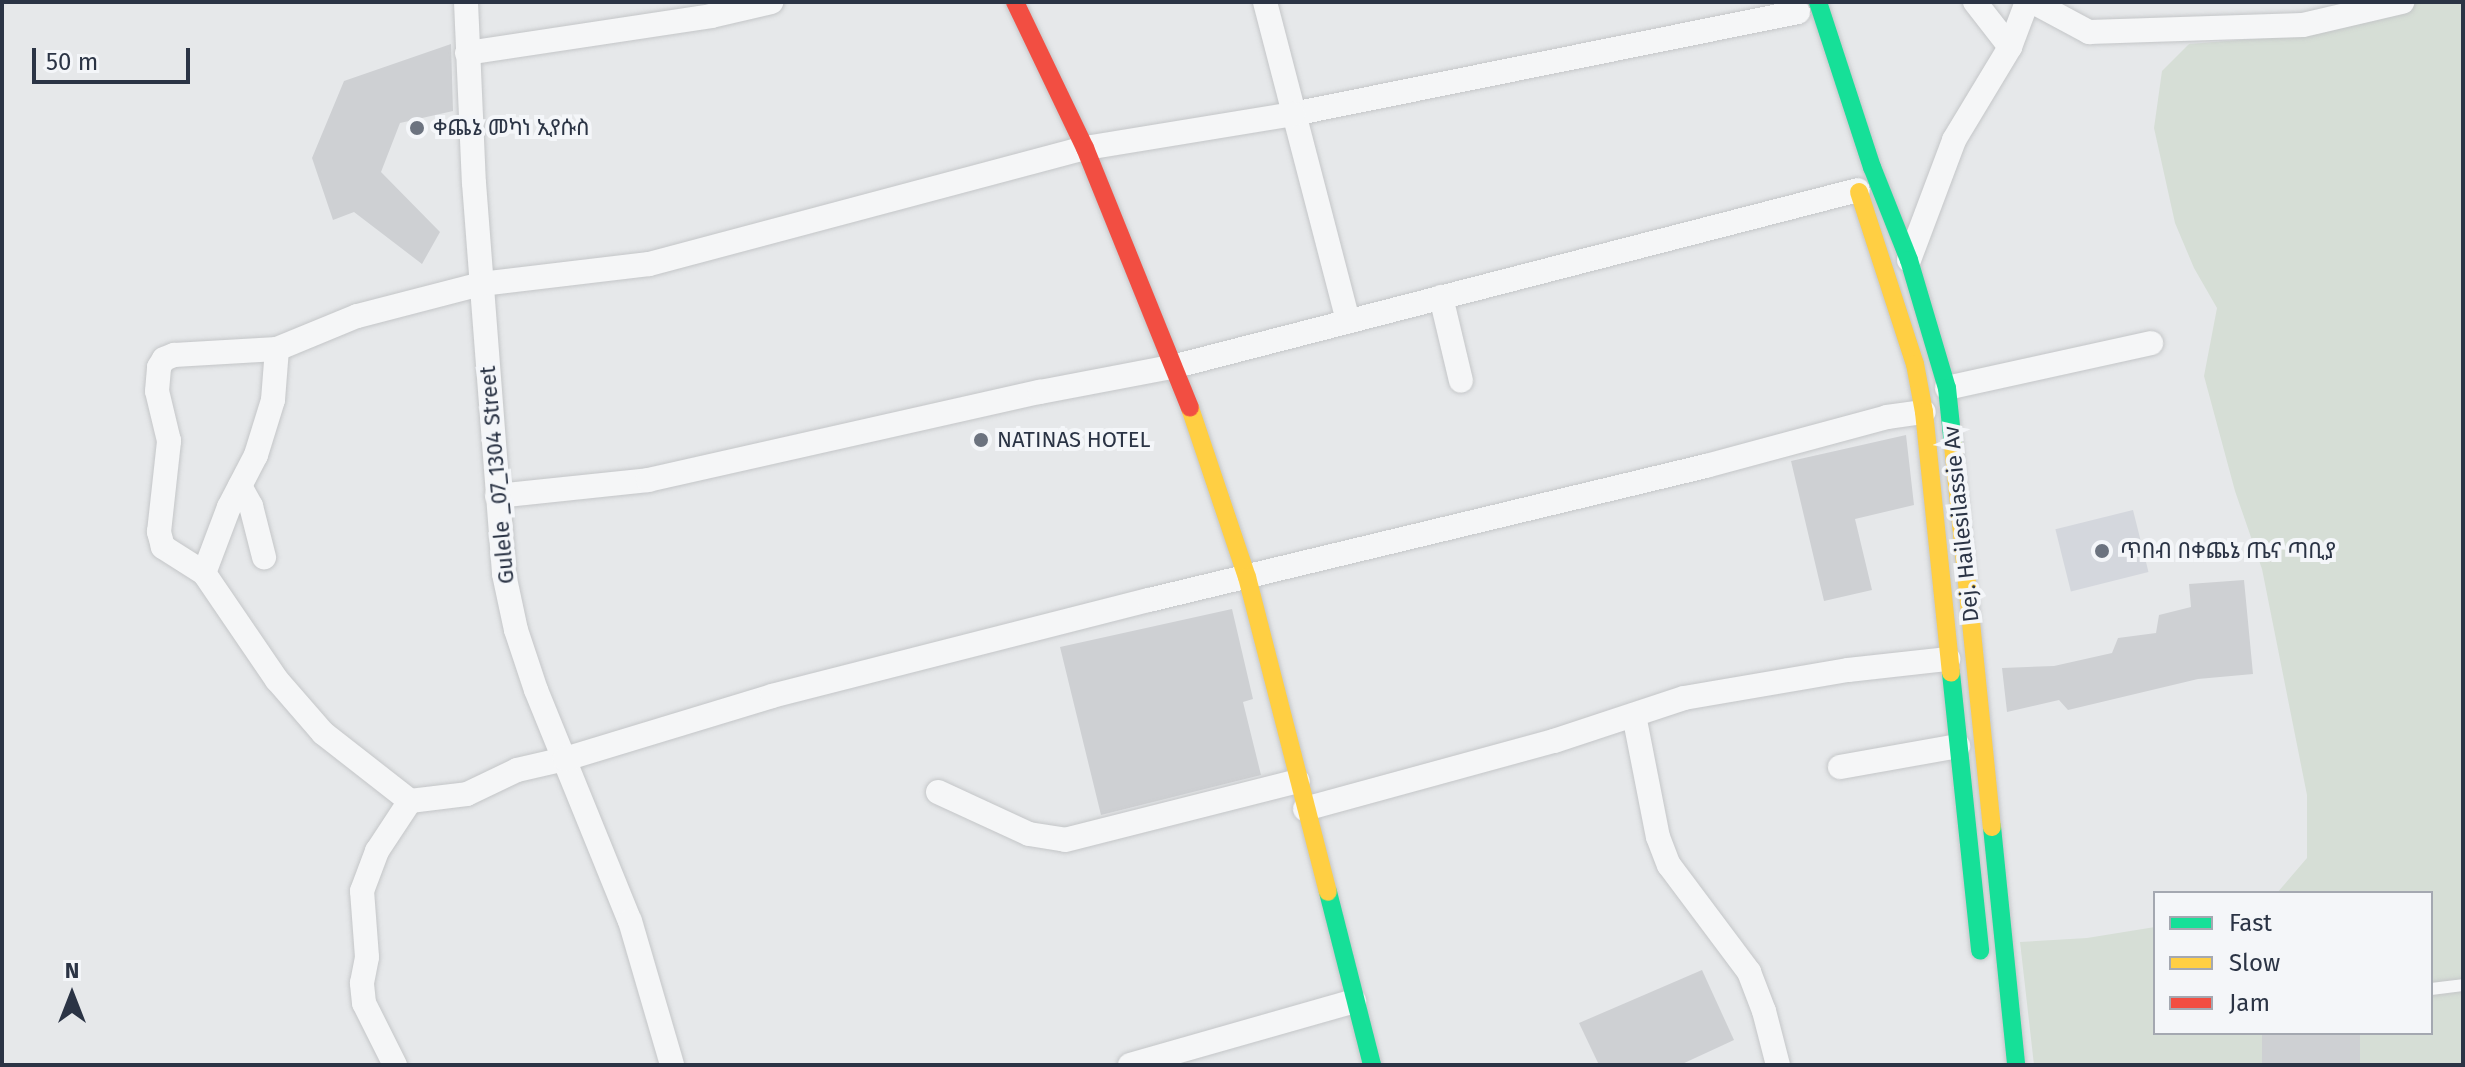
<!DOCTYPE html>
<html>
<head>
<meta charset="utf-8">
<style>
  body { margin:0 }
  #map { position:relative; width:2465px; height:1067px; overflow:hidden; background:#e6e8ea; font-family:"Fira Sans","Noto Sans Ethiopic",sans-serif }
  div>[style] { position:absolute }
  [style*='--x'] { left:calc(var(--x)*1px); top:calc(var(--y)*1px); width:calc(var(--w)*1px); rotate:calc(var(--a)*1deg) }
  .built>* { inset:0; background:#d4d7dd; transform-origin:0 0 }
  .green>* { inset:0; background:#d6ded6 }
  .building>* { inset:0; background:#ced0d3; transform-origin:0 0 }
  .roads { filter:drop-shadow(0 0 2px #c4c6c8) drop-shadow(0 0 2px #c4c6c8) }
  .lane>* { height:12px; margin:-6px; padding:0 6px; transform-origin:6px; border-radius:6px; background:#f5f6f7 }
  .street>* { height:24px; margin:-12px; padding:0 12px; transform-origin:12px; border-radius:12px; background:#f5f6f7 }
  .fast>* { height:18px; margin:-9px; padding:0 9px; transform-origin:9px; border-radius:9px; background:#16e098 }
  .slow>* { height:18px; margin:-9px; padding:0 9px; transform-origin:9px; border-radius:9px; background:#ffcf43 }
  .jam>* { height:18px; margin:-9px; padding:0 9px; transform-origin:9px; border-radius:9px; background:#f24e42 }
  .dots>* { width:22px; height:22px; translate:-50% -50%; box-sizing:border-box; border:4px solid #f4f6f9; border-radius:50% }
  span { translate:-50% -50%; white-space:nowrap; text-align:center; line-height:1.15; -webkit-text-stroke:8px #f4f6f9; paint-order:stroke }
  .poi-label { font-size:22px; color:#2b3445 }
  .left { translate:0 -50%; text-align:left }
  .street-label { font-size:22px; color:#2b3445 }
  .frame { position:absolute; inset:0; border:4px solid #2b3445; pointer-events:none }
  .legend { position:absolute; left:2153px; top:891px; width:280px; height:144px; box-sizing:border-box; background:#f4f6f9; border:2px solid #a4a8b1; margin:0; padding:10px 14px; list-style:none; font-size:24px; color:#2b3445 }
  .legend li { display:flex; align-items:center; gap:16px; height:40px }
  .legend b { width:40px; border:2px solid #a4a8b1 }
  .north { position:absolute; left:32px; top:955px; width:80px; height:80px; -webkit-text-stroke:6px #f4f6f9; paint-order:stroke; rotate:0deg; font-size:22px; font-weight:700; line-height:32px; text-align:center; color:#2b3445 }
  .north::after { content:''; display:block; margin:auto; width:28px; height:36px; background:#2b3445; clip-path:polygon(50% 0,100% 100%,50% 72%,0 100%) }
  .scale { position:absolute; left:32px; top:48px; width:158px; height:36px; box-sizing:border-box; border:4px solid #2b3445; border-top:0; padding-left:10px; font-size:24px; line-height:28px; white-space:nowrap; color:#2b3445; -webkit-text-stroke:6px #f4f6f9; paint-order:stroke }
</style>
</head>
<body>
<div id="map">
  <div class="built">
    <div style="left:2133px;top:510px;width:64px;height:80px;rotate:76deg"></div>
  </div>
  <div class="green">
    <div style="clip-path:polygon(2421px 2px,2463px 2px,2463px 1065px,2034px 1065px,2020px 942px,2087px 938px,2155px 927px,2155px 1033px,2431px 1033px,2431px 893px,2277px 893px,2307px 858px,2307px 795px,2262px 569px,2235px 491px,2204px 376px,2217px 308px,2194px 268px,2175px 223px,2154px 128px,2162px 71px,2189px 44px,2265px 38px,2374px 19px)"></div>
  </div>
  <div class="building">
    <div style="clip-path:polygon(451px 44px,453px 111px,400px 123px,381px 172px,440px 232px,422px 264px,354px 212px,333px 220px,312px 158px,344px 81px)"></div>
    <div style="clip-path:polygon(1906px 435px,1914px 505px,1855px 519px,1872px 590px,1824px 601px,1791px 461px)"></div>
    <div style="clip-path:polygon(2244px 580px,2253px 674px,2198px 679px,2068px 710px,2059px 700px,2007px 712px,2002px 668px,2054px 666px,2112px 653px,2118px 638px,2156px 633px,2159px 615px,2191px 607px,2189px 584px)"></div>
    <div style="clip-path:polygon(1232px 609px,1253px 699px,1243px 702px,1261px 775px,1101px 815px,1060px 647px)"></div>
    <div style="clip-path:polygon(1702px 970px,1734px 1040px,1680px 1065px,1599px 1065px,1579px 1023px)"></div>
    <div style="left:2262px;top:1033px;width:98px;height:32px"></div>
  </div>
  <div class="roads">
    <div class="lane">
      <div style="--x:2431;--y:989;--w:32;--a:-7"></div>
    </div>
    <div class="street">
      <div style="--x:466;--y:2;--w:181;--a:87.5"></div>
      <div style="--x:474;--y:183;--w:392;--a:85.6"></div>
      <div style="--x:504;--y:574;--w:57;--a:77.9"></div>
      <div style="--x:516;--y:630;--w:63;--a:71.6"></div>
      <div style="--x:536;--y:690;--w:249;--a:67.9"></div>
      <div style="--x:630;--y:921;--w:150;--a:73.7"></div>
      <div style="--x:1265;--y:2;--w:330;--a:75.4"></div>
      <div style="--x:1975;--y:2;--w:57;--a:52.1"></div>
      <div style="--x:2033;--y:2;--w:64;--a:28.2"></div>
      <div style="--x:2089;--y:32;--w:214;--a:-1.9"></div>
      <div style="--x:2303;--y:25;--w:102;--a:-13.1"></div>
      <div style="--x:1798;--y:12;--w:515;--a:168.58"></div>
      <div style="--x:1293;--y:114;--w:211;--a:170.7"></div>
      <div style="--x:1085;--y:148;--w:451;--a:165.1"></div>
      <div style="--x:649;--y:264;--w:169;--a:173.2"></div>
      <div style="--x:481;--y:284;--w:128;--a:165.5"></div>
      <div style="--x:357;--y:316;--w:87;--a:157.6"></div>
      <div style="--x:277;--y:349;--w:51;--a:94.5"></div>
      <div style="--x:273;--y:400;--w:58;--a:107.2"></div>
      <div style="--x:256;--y:455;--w:59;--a:117.4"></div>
      <div style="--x:229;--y:507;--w:71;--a:110.7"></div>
      <div style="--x:204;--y:573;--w:130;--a:55.7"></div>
      <div style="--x:277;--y:680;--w:70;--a:49"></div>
      <div style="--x:323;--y:733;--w:110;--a:38"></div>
      <div style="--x:410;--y:801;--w:57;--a:-7"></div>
      <div style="--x:467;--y:794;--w:55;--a:-25.6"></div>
      <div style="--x:517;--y:770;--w:49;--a:-12.9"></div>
      <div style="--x:565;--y:759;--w:216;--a:-16.9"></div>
      <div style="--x:772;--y:696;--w:389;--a:-14.3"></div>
      <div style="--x:1149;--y:600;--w:573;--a:-13.53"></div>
      <div style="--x:1706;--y:466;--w:188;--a:-15.1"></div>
      <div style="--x:1887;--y:417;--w:37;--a:-8"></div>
      <div style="--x:467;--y:53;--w:247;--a:-8.6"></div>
      <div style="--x:711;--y:16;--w:62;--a:-13.1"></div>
      <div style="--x:1909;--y:260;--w:128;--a:-69.4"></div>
      <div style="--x:1954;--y:140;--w:109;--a:-58.9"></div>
      <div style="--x:2010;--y:47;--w:48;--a:-69.3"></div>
      <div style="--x:1441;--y:297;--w:86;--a:76.6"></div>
      <div style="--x:1947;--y:388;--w:209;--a:-12.4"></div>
      <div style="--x:240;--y:486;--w:23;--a:61"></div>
      <div style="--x:251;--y:506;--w:53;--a:75.7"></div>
      <div style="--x:497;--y:496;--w:152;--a:-6"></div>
      <div style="--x:648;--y:480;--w:402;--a:-12.7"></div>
      <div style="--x:1040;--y:392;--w:138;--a:-10.8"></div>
      <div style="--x:1176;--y:366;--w:704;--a:-14.47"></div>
      <div style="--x:204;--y:573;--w:49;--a:-147.6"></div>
      <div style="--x:163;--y:547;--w:16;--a:-105"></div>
      <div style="--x:159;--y:532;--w:92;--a:-83.7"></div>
      <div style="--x:169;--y:441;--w:51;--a:-103.5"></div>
      <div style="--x:157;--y:391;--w:24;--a:-85"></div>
      <div style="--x:159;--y:367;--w:9;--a:-58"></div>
      <div style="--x:164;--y:359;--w:11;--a:-22"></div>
      <div style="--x:174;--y:355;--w:103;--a:-3.3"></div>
      <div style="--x:1634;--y:715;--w:124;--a:78.9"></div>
      <div style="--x:1658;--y:837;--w:30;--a:69"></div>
      <div style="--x:1669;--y:865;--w:134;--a:53.2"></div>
      <div style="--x:1749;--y:972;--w:42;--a:69"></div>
      <div style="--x:1764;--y:1011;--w:56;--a:75.5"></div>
      <div style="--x:1840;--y:767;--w:120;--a:-10.1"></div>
      <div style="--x:938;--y:792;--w:100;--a:24.8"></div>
      <div style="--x:1029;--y:834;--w:36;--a:9"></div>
      <div style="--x:1065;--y:840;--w:240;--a:-14.2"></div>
      <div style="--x:1305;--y:809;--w:258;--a:-15.3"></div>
      <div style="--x:1554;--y:741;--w:137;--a:-18.3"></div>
      <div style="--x:1684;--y:698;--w:166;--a:-9.7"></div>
      <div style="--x:1848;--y:670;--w:101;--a:-6.3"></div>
      <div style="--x:395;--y:1065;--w:69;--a:-116.6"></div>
      <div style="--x:364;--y:1003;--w:20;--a:-96"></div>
      <div style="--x:362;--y:983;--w:26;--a:-79"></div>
      <div style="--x:367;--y:957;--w:66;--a:-94.3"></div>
      <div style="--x:362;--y:891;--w:43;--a:-69.4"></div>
      <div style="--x:377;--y:851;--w:60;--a:-56.6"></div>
      <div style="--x:1130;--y:1065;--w:233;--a:-15.9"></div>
    </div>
    <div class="fast">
      <div style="--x:1818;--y:2;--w:174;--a:71.9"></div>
      <div style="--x:1872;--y:167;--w:100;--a:68.3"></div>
      <div style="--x:1909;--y:260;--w:134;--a:73.5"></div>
      <div style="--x:1947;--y:388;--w:57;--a:84"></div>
      <div style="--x:1951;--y:673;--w:279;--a:84"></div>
      <div style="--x:1992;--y:827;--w:239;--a:84.2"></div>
      <div style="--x:1328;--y:892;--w:179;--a:75.7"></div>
    </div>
    <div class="slow">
      <div style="--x:1859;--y:192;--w:181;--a:72"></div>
      <div style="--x:1915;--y:364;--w:49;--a:79.4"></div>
      <div style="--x:1924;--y:412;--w:262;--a:84.1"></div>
      <div style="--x:1190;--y:408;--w:178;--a:71.4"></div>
      <div style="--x:1247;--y:577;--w:325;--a:75.6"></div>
      <div style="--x:1953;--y:445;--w:384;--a:84.2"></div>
    </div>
    <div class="jam">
      <div style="--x:1015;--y:2;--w:162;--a:64.4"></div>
      <div style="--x:1085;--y:148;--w:280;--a:68"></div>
    </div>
  </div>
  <div class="dots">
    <div style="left:417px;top:128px;background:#6c737f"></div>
    <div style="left:981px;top:440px;background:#6c737f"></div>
    <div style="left:2102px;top:551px;background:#6c737f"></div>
  </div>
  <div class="poi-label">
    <span class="left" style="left:433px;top:128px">ቀጨኔ መካነ ኢየሱስ</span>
    <span class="left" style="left:997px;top:440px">NATINAS HOTEL</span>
    <span class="left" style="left:2120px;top:551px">ጥበብ በቀጨኔ ጤና ጣቢያ</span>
  </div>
  <div class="street-label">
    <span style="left:497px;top:475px;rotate:-95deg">Gulele _07_1304 Street</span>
    <span style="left:1961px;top:524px;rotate:-96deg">Dej. Hailesilassie Av</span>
  </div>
  <div class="frame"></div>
  <ul class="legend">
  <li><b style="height:10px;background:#16e098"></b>Fast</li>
  <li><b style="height:10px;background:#ffcf43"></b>Slow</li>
  <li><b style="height:10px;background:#f24e42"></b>Jam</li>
  </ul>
  <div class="north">N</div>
  <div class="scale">50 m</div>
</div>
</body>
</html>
